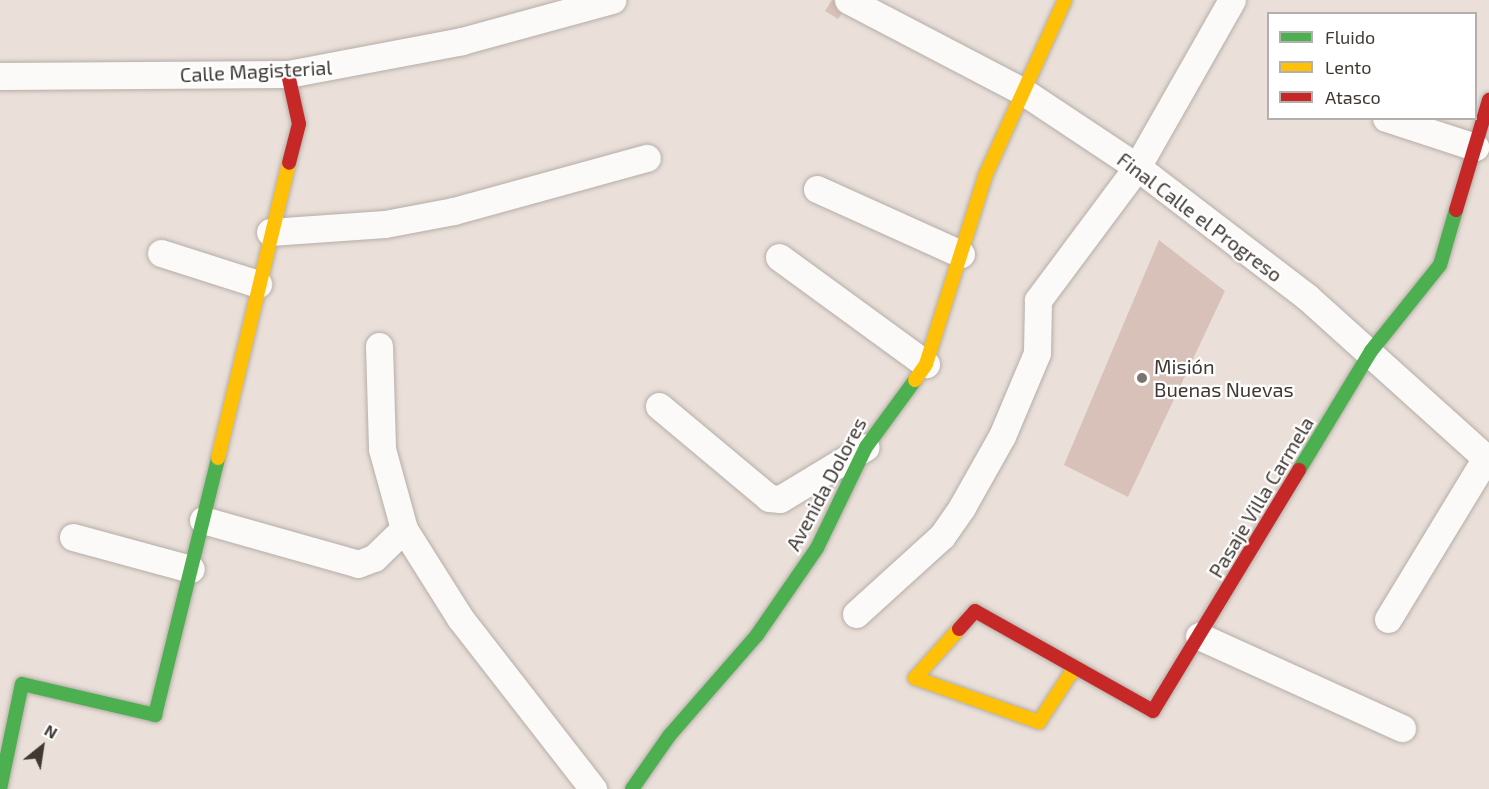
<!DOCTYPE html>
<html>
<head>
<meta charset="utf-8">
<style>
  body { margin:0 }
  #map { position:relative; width:1489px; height:789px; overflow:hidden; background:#eae0d9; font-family:"Exo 2",sans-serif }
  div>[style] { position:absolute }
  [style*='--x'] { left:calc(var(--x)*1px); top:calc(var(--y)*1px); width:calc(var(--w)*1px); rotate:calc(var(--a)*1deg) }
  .building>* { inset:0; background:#d8c1b9 }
  .roads { filter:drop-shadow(0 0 2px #b5ada8) drop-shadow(0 0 2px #b5ada8) }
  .street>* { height:27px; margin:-13.5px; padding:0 13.5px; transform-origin:13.5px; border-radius:13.5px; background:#fcfaf9 }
  .fast>* { height:14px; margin:-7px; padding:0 7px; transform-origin:7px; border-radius:7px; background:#4caf50 }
  .slow>* { height:14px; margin:-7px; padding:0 7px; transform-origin:7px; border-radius:7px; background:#ffc107 }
  .jam>* { height:14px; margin:-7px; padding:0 7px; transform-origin:7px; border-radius:7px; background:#c62828 }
  .dots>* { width:16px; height:16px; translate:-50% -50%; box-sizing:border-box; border:3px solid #fff; border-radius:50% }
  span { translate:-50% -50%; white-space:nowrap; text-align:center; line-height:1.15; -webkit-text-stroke:4.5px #fff; paint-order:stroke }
  .street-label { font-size:20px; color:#3f3833 }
  .poi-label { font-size:20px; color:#3f3833 }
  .left { translate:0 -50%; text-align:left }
  .legend { position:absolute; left:1267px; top:12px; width:210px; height:108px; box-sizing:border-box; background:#fff; border:2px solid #b2afad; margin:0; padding:8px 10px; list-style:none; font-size:18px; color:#3f3833 }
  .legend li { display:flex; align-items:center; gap:12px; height:30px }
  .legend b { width:30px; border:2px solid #b2afad }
  .north { position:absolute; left:12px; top:717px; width:60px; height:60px; -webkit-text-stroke:4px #fff; paint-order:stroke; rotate:30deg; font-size:16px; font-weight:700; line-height:24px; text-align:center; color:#3f3833 }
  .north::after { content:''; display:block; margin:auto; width:21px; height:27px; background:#3f3833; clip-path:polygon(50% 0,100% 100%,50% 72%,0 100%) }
</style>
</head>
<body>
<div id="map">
  <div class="building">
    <div style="clip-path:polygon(832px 0,849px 2px,838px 19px,825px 11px)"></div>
    <div style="clip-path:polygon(1159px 240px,1225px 291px,1128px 497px,1064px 465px)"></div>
  </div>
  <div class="roads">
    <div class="street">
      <div style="--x:848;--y:0;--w:199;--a:27.6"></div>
      <div style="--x:1024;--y:92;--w:136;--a:33.6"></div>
      <div style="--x:1137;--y:167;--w:213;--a:37.4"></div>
      <div style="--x:1306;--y:296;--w:246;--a:42"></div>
      <div style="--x:0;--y:76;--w:288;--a:-0.4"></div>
      <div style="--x:288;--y:74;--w:177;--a:-10.7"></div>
      <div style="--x:462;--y:41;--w:156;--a:-15.3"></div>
      <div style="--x:1386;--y:118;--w:94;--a:18"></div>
      <div style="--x:817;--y:189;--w:158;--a:24.3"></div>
      <div style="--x:270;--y:232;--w:115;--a:-4"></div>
      <div style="--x:385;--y:224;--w:70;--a:-10.7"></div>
      <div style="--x:454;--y:211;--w:200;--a:-15.4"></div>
      <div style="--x:161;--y:253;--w:102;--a:17.7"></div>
      <div style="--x:779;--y:257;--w:182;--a:36.1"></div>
      <div style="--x:379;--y:346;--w:103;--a:88.3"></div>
      <div style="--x:382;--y:449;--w:83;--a:74.6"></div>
      <div style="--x:404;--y:529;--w:105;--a:57.8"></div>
      <div style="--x:460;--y:618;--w:217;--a:52.1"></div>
      <div style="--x:659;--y:406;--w:143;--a:39.9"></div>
      <div style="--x:769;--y:498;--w:11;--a:5"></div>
      <div style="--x:780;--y:499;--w:100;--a:-31.2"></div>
      <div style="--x:203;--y:520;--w:161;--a:15.8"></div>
      <div style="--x:358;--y:564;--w:17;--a:-21"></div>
      <div style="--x:374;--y:558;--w:42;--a:-44"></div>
      <div style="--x:73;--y:537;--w:122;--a:15.2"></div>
      <div style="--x:856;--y:614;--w:116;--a:-42.2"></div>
      <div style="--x:942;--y:536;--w:35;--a:-55"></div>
      <div style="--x:962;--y:507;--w:81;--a:-60.6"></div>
      <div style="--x:1002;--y:436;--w:90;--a:-67.1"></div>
      <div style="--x:1037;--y:353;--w:53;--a:-88.9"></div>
      <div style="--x:1038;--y:300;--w:166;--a:-53.3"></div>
      <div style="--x:1137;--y:167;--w:192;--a:-60.4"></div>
      <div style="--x:1388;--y:619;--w:188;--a:-58.7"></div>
      <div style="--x:1199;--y:636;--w:223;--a:24.4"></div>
    </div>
    <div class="fast">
      <div style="--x:1299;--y:470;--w:139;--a:-58.8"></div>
      <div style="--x:1371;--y:351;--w:110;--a:-51.3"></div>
      <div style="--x:1440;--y:265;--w:57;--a:-73.8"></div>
      <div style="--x:0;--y:789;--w:107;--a:-78.2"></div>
      <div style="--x:22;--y:684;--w:137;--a:13.1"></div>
      <div style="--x:155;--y:715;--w:265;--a:-76.2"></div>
      <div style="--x:632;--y:789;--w:65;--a:-55.1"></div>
      <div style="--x:669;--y:736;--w:134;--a:-48.9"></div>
      <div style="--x:757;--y:635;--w:106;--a:-55.4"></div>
      <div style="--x:817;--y:548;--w:112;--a:-64.1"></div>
      <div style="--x:866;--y:447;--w:83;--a:-53.8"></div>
    </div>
    <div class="slow">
      <div style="--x:915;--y:380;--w:19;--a:-55"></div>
      <div style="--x:926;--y:364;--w:199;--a:-72.5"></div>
      <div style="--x:986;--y:174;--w:191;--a:-65.6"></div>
      <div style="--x:218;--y:458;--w:303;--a:-76.5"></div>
      <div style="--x:959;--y:629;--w:66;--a:131.9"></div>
      <div style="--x:915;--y:678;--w:132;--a:19.5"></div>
      <div style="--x:1039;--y:722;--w:66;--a:-56.8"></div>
    </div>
    <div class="jam">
      <div style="--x:288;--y:74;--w:51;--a:77.6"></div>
      <div style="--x:299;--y:124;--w:40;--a:104.4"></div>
      <div style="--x:1456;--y:210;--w:115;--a:-73.3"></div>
      <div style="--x:959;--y:629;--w:24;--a:-48"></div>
      <div style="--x:975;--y:611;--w:204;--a:29.3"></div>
      <div style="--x:1153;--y:711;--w:282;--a:-58.8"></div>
    </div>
  </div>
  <div class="dots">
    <div style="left:1142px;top:378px;background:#7b736d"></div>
  </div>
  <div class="street-label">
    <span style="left:256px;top:71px;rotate:-3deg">Calle Magisterial</span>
    <span style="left:1200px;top:217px;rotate:37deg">Final Calle el Progreso</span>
    <span style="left:826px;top:484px;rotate:-62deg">Avenida Dolores</span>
    <span style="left:1261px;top:497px;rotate:-59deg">Pasaje Villa Carmela</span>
  </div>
  <div class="poi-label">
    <span class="left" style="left:1154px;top:378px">Misión<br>Buenas Nuevas</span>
  </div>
  <ul class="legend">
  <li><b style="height:8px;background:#4caf50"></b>Fluido</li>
  <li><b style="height:8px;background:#ffc107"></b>Lento</li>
  <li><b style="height:8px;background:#c62828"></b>Atasco</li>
  </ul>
  <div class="north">N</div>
</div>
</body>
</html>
